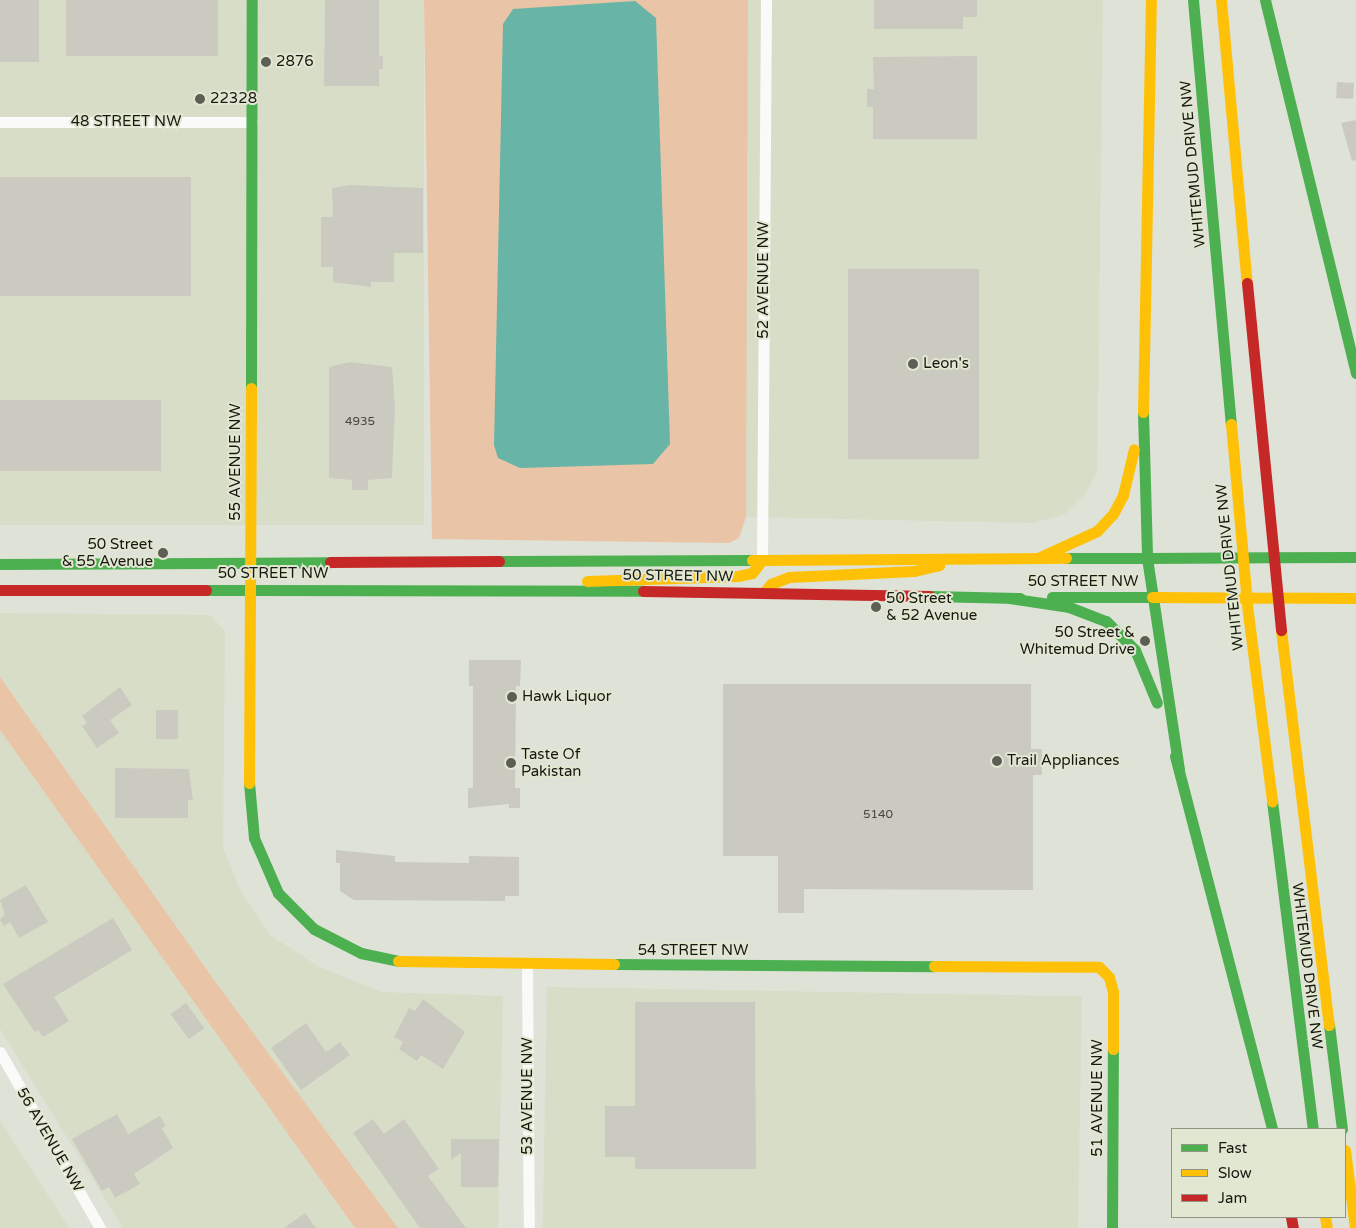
<!DOCTYPE html>
<html>
<head>
<meta charset="utf-8">
<style>
  body { margin:0 }
  #map { position:relative; width:1356px; height:1228px; overflow:hidden; background:#dfe2d6; font-family:"Varela Round",sans-serif }
  div>[style] { position:absolute }
  [style*='--x'] { left:calc(var(--x)*1px); top:calc(var(--y)*1px); width:calc(var(--w)*1px); rotate:calc(var(--a)*1deg) }
  .built>* { inset:0; background:#d8ddc8; transform-origin:0 0 }
  .green>* { inset:0; background:#e9c4a6 }
  .water>* { inset:0; background:#68b4a6 }
  .building>* { inset:0; background:#cbcac1; transform-origin:0 0 }
  .street>* { height:11px; margin:-5.5px; padding:0 5.5px; transform-origin:5.5px; border-radius:5.5px; background:#fafbf9 }
  .fast>* { height:11px; margin:-5.5px; padding:0 5.5px; transform-origin:5.5px; border-radius:5.5px; background:#4caf50 }
  .slow>* { height:11px; margin:-5.5px; padding:0 5.5px; transform-origin:5.5px; border-radius:5.5px; background:#ffc107 }
  .jam>* { height:11px; margin:-5.5px; padding:0 5.5px; transform-origin:5.5px; border-radius:5.5px; background:#c62828 }
  .dots>* { width:14px; height:14px; translate:-50% -50%; box-sizing:border-box; border:2px solid #e2e7d1; border-radius:50% }
  span { translate:-50% -50%; white-space:nowrap; text-align:center; line-height:1.15; -webkit-text-stroke:4px #e2e7d1; paint-order:stroke }
  .number-label { font-size:12px; color:#474740 }
  .number-label span { -webkit-text-stroke-width:0 }
  .poi-label { font-size:15px; color:#171811 }
  .left { translate:0 -50%; text-align:left }
  .right { translate:-100% -50%; text-align:right }
  .street-label { font-size:15px; color:#171811 }
  .legend { position:absolute; left:1171px; top:1128px; width:175px; height:90px; box-sizing:border-box; background:#e2e7d1; border:1px solid #919484; margin:0; padding:6px 9px; list-style:none; font-size:15px; color:#171811 }
  .legend li { display:flex; align-items:center; gap:10px; height:25px }
  .legend b { width:25px; border:1px solid #919484 }
</style>
</head>
<body>
<div id="map">
  <div class="built">
    <div style="left:0;top:0;width:424px;height:525px"></div>
    <div style="clip-path:polygon(744px 0,1103px 0,1097px 472px,1085px 494px,1065px 514px,1033px 523px,746px 517px)"></div>
    <div style="clip-path:polygon(0 613px,210px 615px,225px 631px,223px 848px,240px 890px,270px 935px,319px 967px,381px 992px,503px 996px,498px 1228px,398px 1228px,214px 980px,0 677px)"></div>
    <div style="clip-path:polygon(0 730px,355px 1228px,123px 1228px,0 1029px)"></div>
    <div style="left:547px;top:987px;width:535px;height:241px;rotate:1deg"></div>
    <div style="clip-path:polygon(0 1120px,1px 1122px,69px 1228px,0 1228px)"></div>
  </div>
  <div class="green">
    <div style="clip-path:polygon(424px 0,748px 0,746px 517px,739px 538px,729px 543px,432px 539px)"></div>
    <div style="clip-path:polygon(0 677px,214px 980px,398px 1228px,355px 1228px,0 730px)"></div>
  </div>
  <div class="water">
    <div style="clip-path:polygon(635px 1px,656px 18px,670px 444px,653px 464px,520px 468px,498px 458px,494px 445px,503px 24px,513px 9px)"></div>
  </div>
  <div class="building">
    <div style="left:0;top:0;width:39px;height:62px"></div>
    <div style="left:66px;top:0;width:152px;height:56px"></div>
    <div style="clip-path:polygon(325px 0,379px 0,379px 56px,383px 56px,383px 69px,379px 69px,379px 86px,324px 86px)"></div>
    <div style="clip-path:polygon(874px 0,977px 0,977px 17px,963px 17px,963px 29px,874px 29px)"></div>
    <div style="clip-path:polygon(977px 56px,977px 139px,873px 139px,873px 107px,867px 107px,867px 89px,874px 89px,873px 57px)"></div>
    <div style="left:1337px;top:82px;width:17px;height:16px;rotate:3deg"></div>
    <div style="clip-path:polygon(1356px 120px,1356px 160px,1352px 161px,1341px 123px)"></div>
    <div style="left:0;top:177px;width:191px;height:119px"></div>
    <div style="clip-path:polygon(350px 185px,423px 188px,423px 253px,394px 253px,394px 282px,371px 282px,371px 287px,333px 282px,333px 267px,321px 267px,321px 217px,333px 217px,332px 188px)"></div>
    <div style="left:848px;top:269px;width:131px;height:190px"></div>
    <div style="clip-path:polygon(349px 362px,392px 367px,395px 408px,392px 478px,368px 480px,368px 490px,352px 490px,352px 480px,329px 478px,329px 367px)"></div>
    <div style="left:0;top:400px;width:161px;height:71px"></div>
    <div style="clip-path:polygon(469px 660px,521px 660px,520px 686px,516px 686px,515px 788px,520px 788px,520px 808px,509px 808px,509px 804px,468px 808px,468px 788px,473px 788px,473px 686px,469px 686px)"></div>
    <div style="clip-path:polygon(723px 684px,1031px 684px,1031px 749px,1042px 749px,1042px 775px,1033px 775px,1033px 890px,804px 889px,804px 913px,778px 913px,778px 856px,723px 856px)"></div>
    <div style="clip-path:polygon(120px 687px,132px 705px,110px 720px,119px 733px,97px 748px,82px 726px,87px 723px,82px 716px)"></div>
    <div style="left:156px;top:710px;width:22px;height:29px"></div>
    <div style="clip-path:polygon(115px 768px,189px 769px,193px 800px,188px 800px,188px 818px,115px 818px)"></div>
    <div style="clip-path:polygon(336px 850px,395px 856px,395px 862px,469px 863px,469px 856px,519px 857px,519px 896px,505px 896px,505px 901px,354px 900px,340px 891px,340px 863px,336px 863px)"></div>
    <div style="clip-path:polygon(26px 885px,48px 922px,19px 938px,10px 922px,4px 926px,0 920px,5px 914px,0 900px)"></div>
    <div style="clip-path:polygon(113px 918px,132px 950px,54px 997px,69px 1021px,43px 1037px,38px 1030px,35px 1032px,3px 984px)"></div>
    <div style="clip-path:polygon(423px 999px,465px 1032px,443px 1069px,421px 1055px,417px 1061px,399px 1049px,403px 1042px,394px 1037px,409px 1008px,415px 1011px)"></div>
    <div style="clip-path:polygon(635px 1002px,755px 1002px,756px 1169px,635px 1169px,635px 1157px,605px 1157px,605px 1106px,635px 1106px)"></div>
    <div style="left:186px;top:1003px;width:31px;height:19px;rotate:54deg"></div>
    <div style="clip-path:polygon(306px 1023px,326px 1052px,340px 1042px,350px 1055px,301px 1090px,271px 1048px)"></div>
    <div style="clip-path:polygon(117px 1114px,128px 1134px,160px 1116px,166px 1126px,162px 1128px,173px 1148px,134px 1174px,140px 1184px,115px 1198px,109px 1187px,102px 1191px,72px 1139px)"></div>
    <div style="clip-path:polygon(373px 1119px,384px 1134px,404px 1119px,439px 1169px,428px 1176px,466px 1228px,420px 1228px,353px 1133px)"></div>
    <div style="clip-path:polygon(451px 1139px,499px 1139px,498px 1187px,461px 1187px,461px 1153px,451px 1160px)"></div>
    <div style="clip-path:polygon(305px 1213px,316px 1228px,284px 1228px)"></div>
  </div>
  <div class="street">
    <div style="--x:0;--y:122;--w:252;--a:0"></div>
    <div style="--x:762;--y:560;--w:560;--a:-89.59"></div>
    <div style="--x:527;--y:965;--w:263;--a:89.6"></div>
    <div style="--x:0;--y:1052;--w:202;--a:60.4"></div>
  </div>
  <div class="fast">
    <div style="--x:1193;--y:0;--w:426;--a:84.9"></div>
    <div style="--x:1265;--y:0;--w:384;--a:76.3"></div>
    <div style="--x:251;--y:388;--w:388;--a:-89.9"></div>
    <div style="--x:1143;--y:412;--w:146;--a:88.4"></div>
    <div style="--x:1147;--y:558;--w:214;--a:81.4"></div>
    <div style="--x:1066;--y:558;--w:81;--a:0"></div>
    <div style="--x:1147;--y:558;--w:209;--a:-0.3"></div>
    <div style="--x:499;--y:561;--w:253;--a:-0.2"></div>
    <div style="--x:0;--y:564;--w:330;--a:-0.3"></div>
    <div style="--x:206;--y:590;--w:437;--a:0.1"></div>
    <div style="--x:930;--y:596;--w:90;--a:1.3"></div>
    <div style="--x:1052;--y:597;--w:100;--a:0"></div>
    <div style="--x:1009;--y:598;--w:61;--a:8.5"></div>
    <div style="--x:1069;--y:607;--w:40;--a:21"></div>
    <div style="--x:1106;--y:621;--w:41;--a:45"></div>
    <div style="--x:1135;--y:650;--w:57;--a:67.5"></div>
    <div style="--x:1175;--y:756;--w:385;--a:75.4"></div>
    <div style="--x:249;--y:783;--w:55;--a:84.8"></div>
    <div style="--x:254;--y:838;--w:60;--a:66.4"></div>
    <div style="--x:278;--y:893;--w:51;--a:45"></div>
    <div style="--x:314;--y:929;--w:53;--a:27.1"></div>
    <div style="--x:361;--y:953;--w:38;--a:12"></div>
    <div style="--x:1272;--y:801;--w:331;--a:82.9"></div>
    <div style="--x:614;--y:964;--w:320;--a:0.4"></div>
    <div style="--x:1329;--y:1025;--w:105;--a:82.9"></div>
    <div style="--x:1112;--y:1228;--w:179;--a:-89.7"></div>
  </div>
  <div class="slow">
    <div style="--x:1221;--y:0;--w:284;--a:84.8"></div>
    <div style="--x:1143;--y:412;--w:412;--a:-88.9"></div>
    <div style="--x:1231;--y:424;--w:190;--a:84.9"></div>
    <div style="--x:1248;--y:613;--w:190;--a:82.7"></div>
    <div style="--x:1040;--y:557;--w:63;--a:-24.5"></div>
    <div style="--x:1097;--y:531;--w:23;--a:-47"></div>
    <div style="--x:1113;--y:514;--w:21;--a:-62"></div>
    <div style="--x:1123;--y:495;--w:47;--a:-76.6"></div>
    <div style="--x:752;--y:560;--w:314;--a:-0.4"></div>
    <div style="--x:587;--y:581;--w:151;--a:-1.9"></div>
    <div style="--x:738;--y:576;--w:14;--a:-12"></div>
    <div style="--x:752;--y:573;--w:16;--a:-52"></div>
    <div style="--x:764;--y:592;--w:11;--a:-49"></div>
    <div style="--x:771;--y:584;--w:19;--a:-21"></div>
    <div style="--x:789;--y:577;--w:125;--a:-2.7"></div>
    <div style="--x:914;--y:571;--w:26;--a:-13"></div>
    <div style="--x:1152;--y:597;--w:204;--a:0.3"></div>
    <div style="--x:1281;--y:630;--w:398;--a:83.1"></div>
    <div style="--x:249;--y:783;--w:395;--a:-89.7"></div>
    <div style="--x:398;--y:961;--w:216;--a:0.8"></div>
    <div style="--x:934;--y:966;--w:165;--a:0.3"></div>
    <div style="--x:1099;--y:967;--w:14;--a:45"></div>
    <div style="--x:1109;--y:977;--w:16;--a:75"></div>
    <div style="--x:1113;--y:992;--w:57;--a:90"></div>
    <div style="--x:1345;--y:1150;--w:79;--a:82.7"></div>
    <div style="--x:1325;--y:1217;--w:11;--a:80"></div>
  </div>
  <div class="jam">
    <div style="--x:1247;--y:283;--w:349;--a:84.4"></div>
    <div style="--x:330;--y:562;--w:169;--a:-0.3"></div>
    <div style="--x:0;--y:590;--w:206;--a:0"></div>
    <div style="--x:643;--y:591;--w:287;--a:1"></div>
    <div style="--x:1291;--y:1217;--w:11;--a:80"></div>
  </div>
  <div class="dots">
    <div style="left:266px;top:62px;background:#5d5f56"></div>
    <div style="left:200px;top:99px;background:#5d5f56"></div>
    <div style="left:913px;top:364px;background:#5d5f56"></div>
    <div style="left:163px;top:553px;background:#5d5f56"></div>
    <div style="left:876px;top:607px;background:#5d5f56"></div>
    <div style="left:1145px;top:641px;background:#5d5f56"></div>
    <div style="left:512px;top:697px;background:#5d5f56"></div>
    <div style="left:997px;top:761px;background:#5d5f56"></div>
    <div style="left:511px;top:763px;background:#5d5f56"></div>
  </div>
  <div class="number-label">
    <span style="left:360px;top:422px">4935</span>
    <span style="left:878px;top:815px">5140</span>
  </div>
  <div class="poi-label">
    <span class="left" style="left:276px;top:62px">2876</span>
    <span class="left" style="left:210px;top:99px">22328</span>
    <span class="left" style="left:923px;top:364px">Leon's</span>
    <span class="right" style="left:153px;top:553px">50 Street<br>&amp; 55 Avenue</span>
    <span class="left" style="left:886px;top:607px">50 Street<br>&amp; 52 Avenue</span>
    <span class="right" style="left:1135px;top:641px">50 Street &amp;<br>Whitemud Drive</span>
    <span class="left" style="left:522px;top:697px">Hawk Liquor</span>
    <span class="left" style="left:521px;top:763px">Taste Of<br>Pakistan</span>
    <span class="left" style="left:1007px;top:761px">Trail Appliances</span>
  </div>
  <div class="street-label">
    <span style="left:126px;top:122px">48 STREET NW</span>
    <span style="left:1193px;top:164px;rotate:-95deg">WHITEMUD DRIVE NW</span>
    <span style="left:764px;top:280px;rotate:-90deg">52 AVENUE NW</span>
    <span style="left:236px;top:462px;rotate:-90deg">55 AVENUE NW</span>
    <span style="left:1230px;top:567px;rotate:-96deg">WHITEMUD DRIVE NW</span>
    <span style="left:273px;top:574px">50 STREET NW</span>
    <span style="left:678px;top:576px;rotate:1deg">50 STREET NW</span>
    <span style="left:1083px;top:582px">50 STREET NW</span>
    <span style="left:693px;top:951px">54 STREET NW</span>
    <span style="left:1307px;top:966px;rotate:83deg">WHITEMUD DRIVE NW</span>
    <span style="left:528px;top:1096px;rotate:-90deg">53 AVENUE NW</span>
    <span style="left:1098px;top:1098px;rotate:-90deg">51 AVENUE NW</span>
    <span style="left:50px;top:1140px;rotate:60deg">56 AVENUE NW</span>
  </div>
  <ul class="legend">
  <li><b style="height:6px;background:#4caf50"></b>Fast</li>
  <li><b style="height:6px;background:#ffc107"></b>Slow</li>
  <li><b style="height:6px;background:#c62828"></b>Jam</li>
  </ul>
</div>
</body>
</html>
